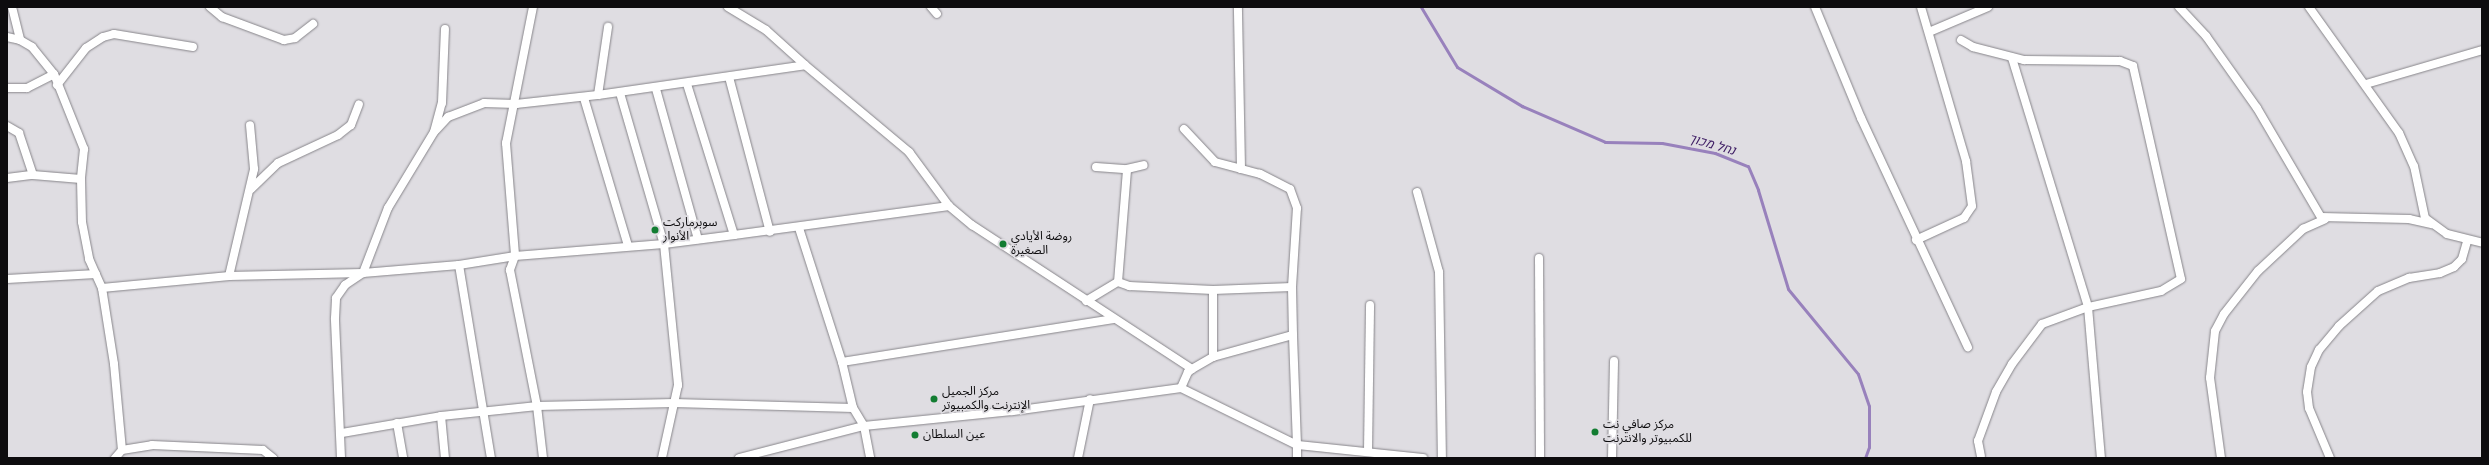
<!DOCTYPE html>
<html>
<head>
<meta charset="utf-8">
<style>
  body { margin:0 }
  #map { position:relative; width:2489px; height:465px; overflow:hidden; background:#dfdde2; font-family:Figtree,"Noto Sans Arabic",Heebo,sans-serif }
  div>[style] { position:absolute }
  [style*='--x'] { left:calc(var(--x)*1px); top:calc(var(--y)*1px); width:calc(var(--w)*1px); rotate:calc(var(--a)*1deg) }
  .stream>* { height:3px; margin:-1.5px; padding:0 1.5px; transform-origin:1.5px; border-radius:1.5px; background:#9881bc }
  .roads { filter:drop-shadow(0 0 1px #87858a) drop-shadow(0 0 1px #87858a) }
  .minor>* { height:8px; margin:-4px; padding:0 4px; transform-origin:4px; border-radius:4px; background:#fff }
  .dots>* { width:11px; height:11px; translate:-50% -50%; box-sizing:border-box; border:2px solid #dfdde2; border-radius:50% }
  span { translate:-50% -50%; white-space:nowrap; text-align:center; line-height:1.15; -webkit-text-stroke:3.5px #dfdde2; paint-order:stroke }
  .poi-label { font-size:12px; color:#0d0c0e }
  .left { translate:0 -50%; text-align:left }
  .water-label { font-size:13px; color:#3e1d64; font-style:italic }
  .frame { position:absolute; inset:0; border:8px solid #0d0c0e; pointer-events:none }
</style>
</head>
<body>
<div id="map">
  <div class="stream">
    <div style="--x:1421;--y:7;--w:70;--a:59"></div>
    <div style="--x:1457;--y:67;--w:76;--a:31"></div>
    <div style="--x:1522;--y:106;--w:90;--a:23.4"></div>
    <div style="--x:1605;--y:142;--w:57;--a:1"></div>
    <div style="--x:1662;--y:143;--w:54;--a:10.7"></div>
    <div style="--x:1715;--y:153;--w:35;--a:22"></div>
    <div style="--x:1748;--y:166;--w:26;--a:67"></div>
    <div style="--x:1758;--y:190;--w:103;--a:73.1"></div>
    <div style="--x:1788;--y:289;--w:110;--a:50.5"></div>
    <div style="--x:1858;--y:374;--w:34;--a:71"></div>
    <div style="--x:1869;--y:406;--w:41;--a:90"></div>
    <div style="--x:1869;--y:447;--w:12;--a:110"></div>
  </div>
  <div class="roads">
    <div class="minor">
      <div style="--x:12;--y:7;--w:34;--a:76"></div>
      <div style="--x:20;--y:40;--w:14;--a:30"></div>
      <div style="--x:32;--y:47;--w:35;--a:51"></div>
      <div style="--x:54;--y:74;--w:81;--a:68.2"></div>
      <div style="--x:84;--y:149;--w:30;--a:96"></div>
      <div style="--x:81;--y:179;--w:43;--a:88.7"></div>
      <div style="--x:82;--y:222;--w:38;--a:79"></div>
      <div style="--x:89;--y:259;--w:32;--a:66"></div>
      <div style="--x:102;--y:288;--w:77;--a:81"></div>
      <div style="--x:114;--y:364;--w:86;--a:84.7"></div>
      <div style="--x:122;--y:450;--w:11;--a:131"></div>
      <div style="--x:210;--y:7;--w:16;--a:40"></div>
      <div style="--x:222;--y:17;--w:66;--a:20.4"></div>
      <div style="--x:284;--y:40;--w:11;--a:-10"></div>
      <div style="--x:295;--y:38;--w:23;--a:-38"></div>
      <div style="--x:533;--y:7;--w:139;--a:101.2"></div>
      <div style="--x:506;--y:143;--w:113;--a:85.4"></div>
      <div style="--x:515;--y:256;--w:15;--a:110"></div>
      <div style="--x:510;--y:270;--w:139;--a:78.8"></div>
      <div style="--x:537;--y:406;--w:52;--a:83.4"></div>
      <div style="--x:728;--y:7;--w:44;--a:31.2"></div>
      <div style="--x:766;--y:30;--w:52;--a:41.9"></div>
      <div style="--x:931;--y:7;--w:9;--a:49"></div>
      <div style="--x:1815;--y:7;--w:120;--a:67.5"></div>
      <div style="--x:1861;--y:118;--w:253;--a:65"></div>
      <div style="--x:2179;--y:7;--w:40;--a:47"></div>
      <div style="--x:2206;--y:36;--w:88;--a:54.7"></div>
      <div style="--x:2257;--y:108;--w:126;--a:59.6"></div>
      <div style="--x:2321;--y:217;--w:88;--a:1.3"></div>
      <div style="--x:2409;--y:219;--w:23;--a:13"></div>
      <div style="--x:2309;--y:7;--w:155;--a:54.5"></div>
      <div style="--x:2399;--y:133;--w:36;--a:66"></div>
      <div style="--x:2414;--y:166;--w:53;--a:78.1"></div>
      <div style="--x:2425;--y:218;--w:27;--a:36"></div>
      <div style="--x:2447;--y:234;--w:36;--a:14"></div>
      <div style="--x:1929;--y:32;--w:64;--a:-23"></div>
      <div style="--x:7;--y:37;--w:13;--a:13"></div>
      <div style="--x:1961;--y:40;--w:14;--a:30"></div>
      <div style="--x:1973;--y:47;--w:53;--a:14.3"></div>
      <div style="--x:2024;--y:60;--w:96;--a:0.6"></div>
      <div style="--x:2120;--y:61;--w:14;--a:21"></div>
      <div style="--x:2133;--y:66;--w:218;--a:77.3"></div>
      <div style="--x:2181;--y:279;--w:23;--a:149"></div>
      <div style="--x:2161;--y:291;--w:75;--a:167.6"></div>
      <div style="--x:2088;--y:307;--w:49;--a:159.7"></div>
      <div style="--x:2042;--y:324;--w:50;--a:126.9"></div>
      <div style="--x:2012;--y:364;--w:32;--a:120"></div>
      <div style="--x:1996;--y:392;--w:52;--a:110.2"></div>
      <div style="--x:1978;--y:441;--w:15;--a:79"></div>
      <div style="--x:2012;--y:58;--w:260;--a:73"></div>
      <div style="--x:2088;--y:307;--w:152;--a:85.1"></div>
      <div style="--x:729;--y:77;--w:160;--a:75.2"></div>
      <div style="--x:2366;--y:84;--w:121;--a:-16.3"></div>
      <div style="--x:57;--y:85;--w:47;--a:-51.9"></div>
      <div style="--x:86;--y:48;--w:20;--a:-33"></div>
      <div style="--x:103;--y:37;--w:11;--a:-15"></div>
      <div style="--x:114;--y:34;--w:80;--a:9.3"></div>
      <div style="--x:7;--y:88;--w:20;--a:0"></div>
      <div style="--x:27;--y:88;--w:30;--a:-27"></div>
      <div style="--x:656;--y:89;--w:156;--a:74.4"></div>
      <div style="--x:620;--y:93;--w:157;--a:73.8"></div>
      <div style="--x:664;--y:244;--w:71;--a:-7.3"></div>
      <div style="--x:734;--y:235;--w:158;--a:-107.3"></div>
      <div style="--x:598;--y:95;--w:209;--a:-8.2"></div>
      <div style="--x:805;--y:65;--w:136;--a:39.9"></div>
      <div style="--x:909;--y:152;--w:67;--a:53.5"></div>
      <div style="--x:949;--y:206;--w:30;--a:40"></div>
      <div style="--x:972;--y:225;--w:263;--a:33.2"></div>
      <div style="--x:1192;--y:369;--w:5;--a:143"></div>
      <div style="--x:1188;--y:372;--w:17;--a:114"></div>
      <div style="--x:1181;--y:388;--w:171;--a:172.2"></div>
      <div style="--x:1012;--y:411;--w:149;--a:174.2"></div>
      <div style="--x:864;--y:426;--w:33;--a:79"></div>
      <div style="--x:584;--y:98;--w:154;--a:73.4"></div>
      <div style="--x:7;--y:126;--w:14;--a:30"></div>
      <div style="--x:19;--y:133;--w:44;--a:71.6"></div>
      <div style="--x:1184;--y:129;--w:45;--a:46.8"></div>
      <div style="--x:1215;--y:162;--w:27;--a:15"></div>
      <div style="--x:436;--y:130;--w:18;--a:-47"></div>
      <div style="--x:448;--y:117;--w:39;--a:-21"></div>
      <div style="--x:484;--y:103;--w:32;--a:2"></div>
      <div style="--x:516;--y:104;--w:82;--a:-6.3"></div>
      <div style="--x:598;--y:95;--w:69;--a:-81.6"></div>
      <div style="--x:1096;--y:167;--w:31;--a:4"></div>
      <div style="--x:1127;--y:169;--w:17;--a:-13"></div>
      <div style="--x:7;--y:178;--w:26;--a:-7"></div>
      <div style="--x:33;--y:175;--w:48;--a:4.8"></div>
      <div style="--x:251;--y:189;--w:37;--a:-44"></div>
      <div style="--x:278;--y:163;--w:66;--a:-25"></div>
      <div style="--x:338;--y:135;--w:16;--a:-38"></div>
      <div style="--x:351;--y:125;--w:22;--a:-69"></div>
      <div style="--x:1417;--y:192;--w:83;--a:74.6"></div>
      <div style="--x:1439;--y:272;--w:186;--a:89.1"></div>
      <div style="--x:734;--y:235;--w:217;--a:-7.7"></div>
      <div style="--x:1916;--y:240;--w:53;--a:-24.6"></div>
      <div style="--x:1964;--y:218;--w:14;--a:-56"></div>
      <div style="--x:1972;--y:206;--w:45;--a:-97.6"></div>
      <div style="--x:1966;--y:161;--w:160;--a:-106.3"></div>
      <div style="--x:1539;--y:258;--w:200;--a:89.7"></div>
      <div style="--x:459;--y:265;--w:196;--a:80.6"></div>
      <div style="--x:229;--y:276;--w:110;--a:-76.8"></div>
      <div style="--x:254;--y:169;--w:44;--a:-95.2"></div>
      <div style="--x:7;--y:279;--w:89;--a:-3.2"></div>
      <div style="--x:1118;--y:282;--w:113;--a:-85.4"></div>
      <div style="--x:102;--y:288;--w:128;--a:-5.4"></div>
      <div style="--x:229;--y:276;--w:134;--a:-1.3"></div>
      <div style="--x:363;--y:273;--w:70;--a:-69"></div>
      <div style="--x:388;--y:208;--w:89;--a:-58.8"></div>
      <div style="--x:434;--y:132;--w:30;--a:-75"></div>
      <div style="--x:442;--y:103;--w:74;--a:-87.7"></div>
      <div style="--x:1086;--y:301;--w:37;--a:-31"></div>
      <div style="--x:1118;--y:282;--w:12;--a:20"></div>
      <div style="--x:1129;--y:286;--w:84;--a:2.7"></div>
      <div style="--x:1213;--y:357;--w:67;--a:-90"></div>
      <div style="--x:1213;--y:290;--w:79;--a:-2.2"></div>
      <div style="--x:842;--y:362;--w:275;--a:-9"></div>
      <div style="--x:1192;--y:369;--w:24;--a:-30"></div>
      <div style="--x:1213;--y:357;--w:83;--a:-15.4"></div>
      <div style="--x:1293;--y:335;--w:48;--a:-91.2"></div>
      <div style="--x:1292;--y:287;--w:79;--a:-86.4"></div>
      <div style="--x:1297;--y:208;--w:20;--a:-110"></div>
      <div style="--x:1290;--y:189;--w:34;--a:-153"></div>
      <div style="--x:1260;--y:174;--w:20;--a:-165"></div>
      <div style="--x:1241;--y:169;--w:162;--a:-91.1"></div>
      <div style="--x:1181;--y:388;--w:129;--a:26.2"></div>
      <div style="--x:1297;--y:445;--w:110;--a:-92.1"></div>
      <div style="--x:441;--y:416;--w:42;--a:84.6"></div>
      <div style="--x:397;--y:423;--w:36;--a:80"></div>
      <div style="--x:342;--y:433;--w:100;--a:-9.7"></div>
      <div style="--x:441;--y:416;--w:97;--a:-5.9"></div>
      <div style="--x:537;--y:406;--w:137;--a:-1.3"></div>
      <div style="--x:674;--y:403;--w:179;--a:1.6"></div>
      <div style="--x:122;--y:450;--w:30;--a:-9"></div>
      <div style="--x:152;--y:445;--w:111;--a:2.6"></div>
      <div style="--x:263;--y:450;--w:13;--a:39"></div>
      <div style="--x:1368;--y:452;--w:147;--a:-89.2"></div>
      <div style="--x:341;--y:458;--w:140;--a:-92.5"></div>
      <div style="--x:335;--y:318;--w:20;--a:-87"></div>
      <div style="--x:336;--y:298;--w:16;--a:-55"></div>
      <div style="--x:345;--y:285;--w:22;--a:-34"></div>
      <div style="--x:363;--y:273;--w:96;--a:-4.8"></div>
      <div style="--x:459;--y:265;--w:57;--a:-9.1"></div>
      <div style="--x:515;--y:256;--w:149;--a:-4.6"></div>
      <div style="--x:664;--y:244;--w:142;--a:84.3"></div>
      <div style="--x:678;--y:385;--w:75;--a:102.4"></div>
      <div style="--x:739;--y:458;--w:129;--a:-14.4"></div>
      <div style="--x:864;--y:426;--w:21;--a:-121"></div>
      <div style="--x:853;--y:408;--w:47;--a:-103.4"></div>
      <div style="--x:842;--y:362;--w:141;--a:-107.8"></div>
      <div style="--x:1078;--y:458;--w:60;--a:-78.5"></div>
      <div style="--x:1297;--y:458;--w:13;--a:-90"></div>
      <div style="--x:1297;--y:445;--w:127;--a:5.9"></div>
      <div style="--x:1612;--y:458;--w:97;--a:-88.8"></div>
      <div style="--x:2221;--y:458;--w:81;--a:-97.8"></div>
      <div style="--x:2210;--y:378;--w:47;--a:-83.9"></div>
      <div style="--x:2215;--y:331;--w:19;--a:-62"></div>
      <div style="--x:2224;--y:314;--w:55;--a:-51.7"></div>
      <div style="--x:2258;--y:271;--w:62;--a:-43"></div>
      <div style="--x:2303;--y:229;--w:24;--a:-24"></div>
      <div style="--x:2330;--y:458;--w:54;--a:-112.8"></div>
      <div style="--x:2309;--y:408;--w:16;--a:-97"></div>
      <div style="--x:2307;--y:392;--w:25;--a:-81"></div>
      <div style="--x:2311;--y:367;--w:19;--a:-65"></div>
      <div style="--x:2319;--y:350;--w:31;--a:-50"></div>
      <div style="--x:2339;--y:326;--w:52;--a:-41.9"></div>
      <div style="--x:2378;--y:291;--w:34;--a:-23"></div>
      <div style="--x:2409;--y:278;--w:31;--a:-9"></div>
      <div style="--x:2440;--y:273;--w:15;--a:-23"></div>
      <div style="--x:2454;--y:267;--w:11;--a:-45"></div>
      <div style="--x:2462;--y:259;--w:19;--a:-74"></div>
    </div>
  </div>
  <div class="dots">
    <div style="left:655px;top:230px;background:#137d32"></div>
    <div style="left:1003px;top:244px;background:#137d32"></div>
    <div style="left:934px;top:399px;background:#137d32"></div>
    <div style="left:1595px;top:432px;background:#137d32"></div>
    <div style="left:915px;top:435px;background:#137d32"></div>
  </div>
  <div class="poi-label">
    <span class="left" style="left:663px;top:230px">سوبرماركت<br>الأنوار</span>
    <span class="left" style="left:1011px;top:244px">روضة الأيادي<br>الصغيرة</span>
    <span class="left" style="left:942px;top:399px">مركز الجميل<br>الإنترنت والكمبيوتر</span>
    <span class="left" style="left:1603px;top:432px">مركز صافي نت<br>للكمبيوتر والانترنت</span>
    <span class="left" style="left:923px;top:435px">عين السلطان</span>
  </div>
  <div class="water-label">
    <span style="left:1712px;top:145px;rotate:16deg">נחל מכוך</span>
  </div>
  <div class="frame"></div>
</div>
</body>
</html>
